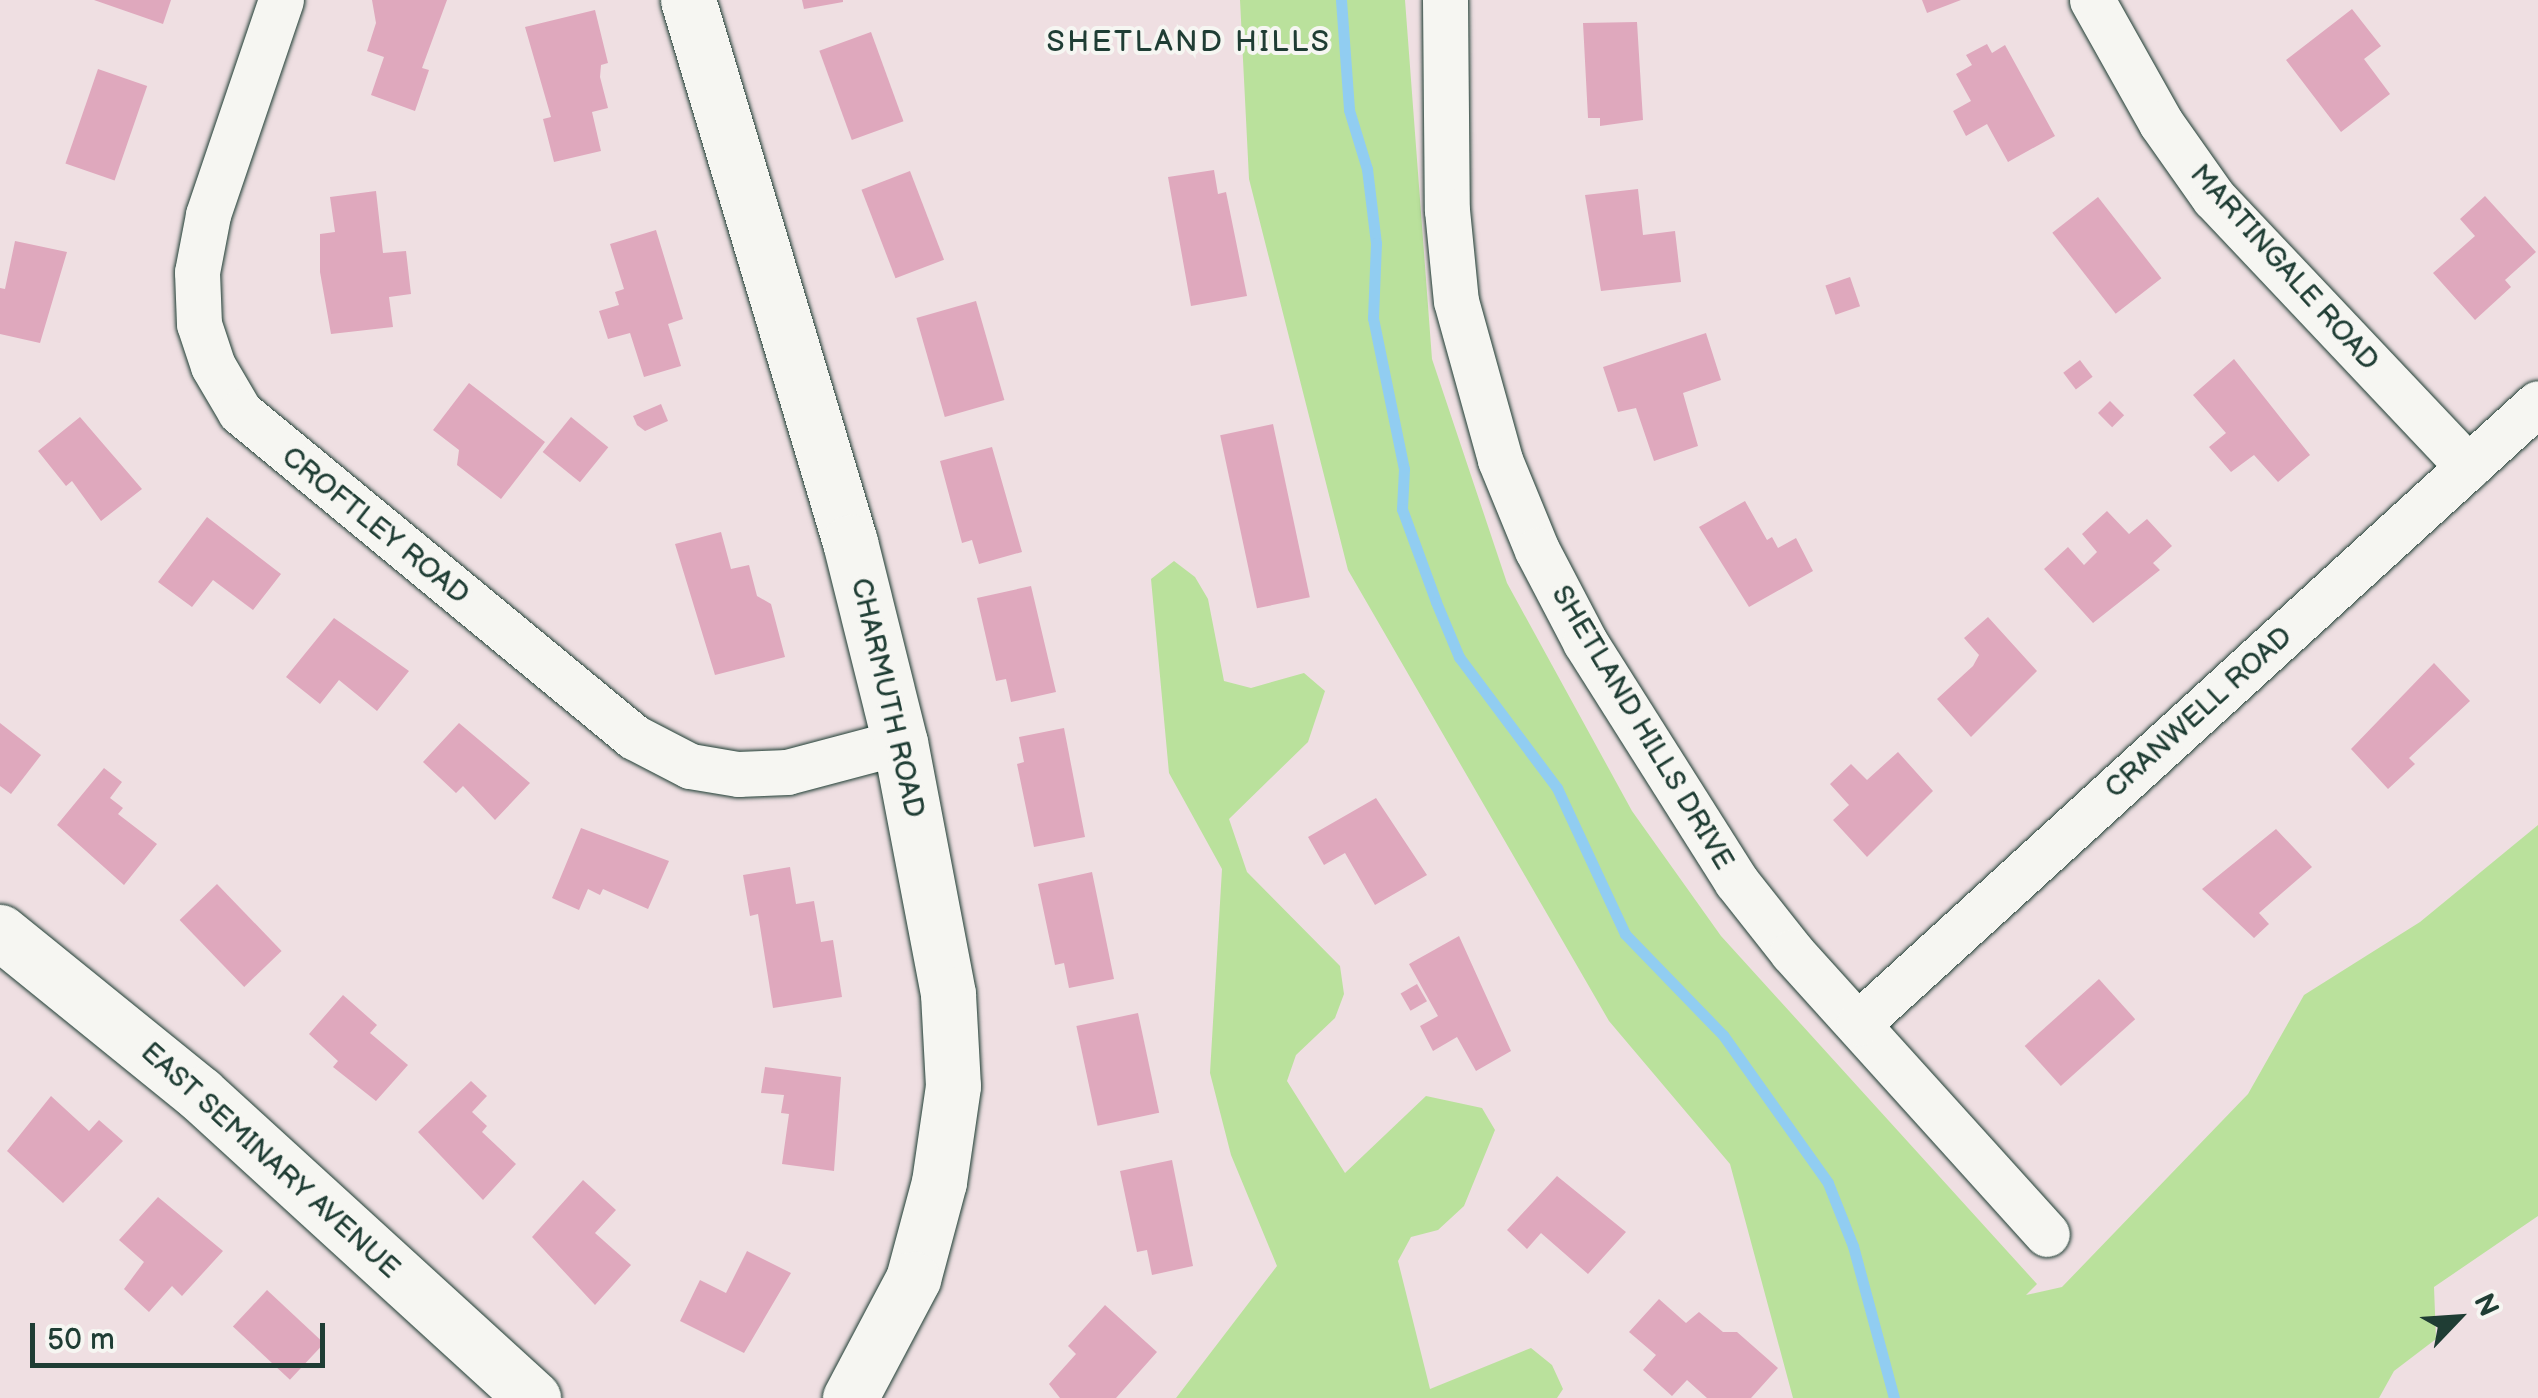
<!DOCTYPE html>
<html>
<head>
<meta charset="utf-8">
<style>
  body { margin:0 }
  #map { position:relative; width:2538px; height:1398px; overflow:hidden; background:#efdfe2; font-family:"Balsamiq Sans",sans-serif }
  div>[style] { position:absolute }
  [style*='--x'] { left:calc(var(--x)*1px); top:calc(var(--y)*1px); width:calc(var(--w)*1px); rotate:calc(var(--a)*1deg) }
  .green>* { inset:0; background:#bae19c }
  .stream>* { height:11px; margin:-5.5px; padding:0 5.5px; transform-origin:5.5px; border-radius:5.5px; background:#91cdf1 }
  .building>* { inset:0; background:#dfa8bd; transform-origin:0 0 }
  .roads { filter:drop-shadow(0 0 2px #1f3d34) drop-shadow(0 0 2px #1f3d34) }
  .street>* { height:45px; margin:-22.5px; padding:0 22.5px; transform-origin:22.5px; border-radius:22.5px; background:#f6f6f2 }
  .secondary>* { height:55px; margin:-27.5px; padding:0 27.5px; transform-origin:27.5px; border-radius:27.5px; background:#f6f6f2 }
  span { translate:-50% -50%; white-space:nowrap; text-align:center; line-height:1.15; -webkit-text-stroke:8px #f6f6f2; paint-order:stroke }
  .street-label { font-size:28px; color:#1f3d34 }
  .neighbourhood-label { font-size:30px; color:#1f3d34; letter-spacing:2.5px }
  .north { position:absolute; left:2408px; top:1268px; width:100px; height:100px; -webkit-text-stroke:8px #f6f6f2; paint-order:stroke; rotate:65deg; font-size:28px; font-weight:700; line-height:40px; text-align:center; color:#1f3d34 }
  .north::after { content:''; display:block; margin:auto; width:35px; height:45px; background:#1f3d34; clip-path:polygon(50% 0,100% 100%,50% 72%,0 100%) }
  .scale { position:absolute; left:30px; top:1323px; width:295px; height:45px; box-sizing:border-box; border:5px solid #1f3d34; border-top:0; padding-left:12px; font-size:30px; line-height:35px; white-space:nowrap; color:#1f3d34; -webkit-text-stroke:8px #f6f6f2; paint-order:stroke }
</style>
</head>
<body>
<div id="map">
  <div class="green">
    <div style="clip-path:polygon(1240px 0,1405px 0,1432px 359px,1507px 583px,1632px 811px,1721px 936px,2037px 1284px,2026px 1295px,2062px 1287px,2248px 1094px,2304px 995px,2420px 922px,2538px 825px,2538px 1216px,2434px 1287px,2436px 1339px,2394px 1371px,2379px 1398px,1793px 1398px,1730px 1164px,1609px 1021px,1348px 570px,1249px 179px)"></div>
    <div style="clip-path:polygon(1174px 561px,1195px 577px,1208px 599px,1224px 681px,1251px 688px,1304px 673px,1325px 691px,1308px 742px,1229px 819px,1247px 872px,1340px 966px,1344px 994px,1335px 1018px,1296px 1055px,1287px 1081px,1345px 1173px,1426px 1096px,1482px 1108px,1495px 1130px,1464px 1206px,1438px 1230px,1411px 1237px,1398px 1261px,1430px 1389px,1531px 1348px,1552px 1365px,1563px 1389px,1557px 1398px,1176px 1398px,1277px 1266px,1231px 1155px,1210px 1073px,1222px 869px,1169px 773px,1151px 579px)"></div>
  </div>
  <div class="stream">
    <div style="--x:1341;--y:0;--w:110;--a:85.8"></div>
    <div style="--x:1349;--y:110;--w:62;--a:73"></div>
    <div style="--x:1367;--y:169;--w:75;--a:83.1"></div>
    <div style="--x:1376;--y:243;--w:75;--a:92.3"></div>
    <div style="--x:1373;--y:318;--w:154;--a:78.4"></div>
    <div style="--x:1404;--y:469;--w:40;--a:92.9"></div>
    <div style="--x:1402;--y:509;--w:99;--a:69.9"></div>
    <div style="--x:1436;--y:602;--w:60;--a:67.3"></div>
    <div style="--x:1459;--y:657;--w:164;--a:53.2"></div>
    <div style="--x:1557;--y:788;--w:161;--a:65"></div>
    <div style="--x:1625;--y:934;--w:141;--a:45.9"></div>
    <div style="--x:1723;--y:1035;--w:181;--a:54.6"></div>
    <div style="--x:1828;--y:1183;--w:68;--a:68.4"></div>
    <div style="--x:1853;--y:1246;--w:157;--a:74.9"></div>
  </div>
  <div class="building">
    <div style="clip-path:polygon(94px 0,171px 0,163px 24px)"></div>
    <div style="clip-path:polygon(372px 0,447px 0,422px 68px,429px 70px,415px 111px,371px 95px,384px 57px,367px 51px,376px 23px)"></div>
    <div style="clip-path:polygon(802px 0,843px 0,843px 2px,804px 9px)"></div>
    <div style="clip-path:polygon(1922px 0,1961px 0,1927px 13px)"></div>
    <div style="clip-path:polygon(2352px 9px,2381px 46px,2364px 59px,2390px 94px,2341px 132px,2286px 60px)"></div>
    <div style="clip-path:polygon(595px 10px,608px 63px,601px 65px,600px 77px,608px 108px,592px 112px,601px 151px,554px 162px,543px 119px,551px 117px,525px 27px)"></div>
    <div style="clip-path:polygon(1637px 22px,1643px 120px,1600px 126px,1600px 118px,1588px 118px,1583px 23px)"></div>
    <div style="left:871px;top:32px;width:95px;height:55px;rotate:70deg"></div>
    <div style="clip-path:polygon(1987px 44px,1992px 53px,2005px 45px,2055px 136px,2008px 162px,1987px 124px,1966px 136px,1953px 111px,1971px 101px,1956px 74px,1972px 65px,1966px 55px)"></div>
    <div style="left:98px;top:69px;width:52px;height:100px;rotate:19deg"></div>
    <div style="clip-path:polygon(1214px 170px,1218px 194px,1226px 192px,1247px 296px,1191px 306px,1168px 177px)"></div>
    <div style="left:910px;top:171px;width:95px;height:52px;rotate:69deg"></div>
    <div style="clip-path:polygon(1638px 189px,1643px 235px,1675px 231px,1681px 282px,1601px 291px,1585px 195px)"></div>
    <div style="clip-path:polygon(376px 191px,383px 253px,406px 251px,411px 294px,389px 297px,393px 327px,331px 334px,320px 272px,320px 234px,335px 232px,330px 197px)"></div>
    <div style="clip-path:polygon(2485px 196px,2536px 252px,2505px 280px,2511px 287px,2475px 320px,2433px 273px,2475px 236px,2460px 219px)"></div>
    <div style="left:2098px;top:197px;width:103px;height:58px;rotate:52deg"></div>
    <div style="clip-path:polygon(656px 230px,683px 319px,668px 324px,681px 366px,644px 377px,630px 333px,608px 339px,599px 311px,619px 305px,615px 292px,624px 289px,610px 244px)"></div>
    <div style="clip-path:polygon(15px 241px,67px 252px,40px 343px,0 334px,0 288px,5px 289px)"></div>
    <div style="left:1850px;top:277px;width:31px;height:26px;rotate:71deg"></div>
    <div style="left:976px;top:301px;width:103px;height:62px;rotate:74deg"></div>
    <div style="clip-path:polygon(1706px 333px,1721px 380px,1683px 393px,1698px 446px,1654px 461px,1636px 408px,1618px 412px,1603px 367px)"></div>
    <div style="clip-path:polygon(2234px 359px,2310px 455px,2278px 482px,2254px 455px,2231px 472px,2209px 447px,2226px 433px,2193px 395px)"></div>
    <div style="left:2080px;top:360px;width:21px;height:21px;rotate:53deg"></div>
    <div style="clip-path:polygon(469px 383px,545px 442px,501px 499px,457px 465px,459px 450px,433px 430px)"></div>
    <div style="left:2110px;top:401px;width:20px;height:17px;rotate:45deg"></div>
    <div style="clip-path:polygon(661px 404px,668px 421px,645px 431px,637px 425px,633px 416px)"></div>
    <div style="clip-path:polygon(80px 417px,142px 489px,101px 521px,72px 481px,66px 486px,38px 451px)"></div>
    <div style="left:571px;top:417px;width:48px;height:45px;rotate:39deg"></div>
    <div style="left:1273px;top:424px;width:177px;height:54px;rotate:78deg"></div>
    <div style="clip-path:polygon(992px 447px,1022px 552px,979px 564px,972px 540px,962px 543px,940px 461px)"></div>
    <div style="clip-path:polygon(1745px 501px,1767px 540px,1772px 537px,1778px 548px,1796px 538px,1813px 571px,1749px 607px,1699px 527px)"></div>
    <div style="clip-path:polygon(2107px 511px,2129px 534px,2147px 519px,2172px 546px,2153px 563px,2160px 570px,2093px 623px,2044px 569px,2068px 547px,2084px 565px,2097px 552px,2082px 534px)"></div>
    <div style="clip-path:polygon(207px 517px,281px 574px,253px 610px,213px 580px,192px 607px,158px 582px)"></div>
    <div style="clip-path:polygon(721px 532px,731px 569px,749px 565px,757px 596px,771px 604px,785px 657px,715px 675px,675px 544px)"></div>
    <div style="clip-path:polygon(1031px 586px,1056px 692px,1011px 702px,1006px 679px,996px 681px,977px 598px)"></div>
    <div style="clip-path:polygon(1988px 617px,2037px 671px,1971px 737px,1937px 699px,1973px 666px,1979px 655px,1964px 638px)"></div>
    <div style="clip-path:polygon(334px 618px,409px 671px,377px 711px,339px 680px,320px 704px,286px 677px)"></div>
    <div style="clip-path:polygon(2434px 663px,2470px 701px,2409px 758px,2415px 764px,2388px 789px,2351px 749px)"></div>
    <div style="clip-path:polygon(0 723px,41px 755px,11px 794px,0 786px)"></div>
    <div style="clip-path:polygon(459px 723px,530px 783px,495px 820px,463px 786px,456px 793px,423px 762px)"></div>
    <div style="clip-path:polygon(1064px 728px,1085px 837px,1034px 847px,1017px 764px,1024px 762px,1019px 737px)"></div>
    <div style="clip-path:polygon(1898px 752px,1933px 791px,1867px 857px,1833px 820px,1849px 805px,1830px 784px,1851px 764px,1867px 780px)"></div>
    <div style="clip-path:polygon(104px 768px,122px 782px,110px 798px,123px 808px,118px 814px,157px 844px,124px 885px,57px 825px)"></div>
    <div style="clip-path:polygon(1376px 798px,1427px 875px,1375px 905px,1345px 853px,1324px 865px,1308px 837px)"></div>
    <div style="clip-path:polygon(581px 828px,669px 861px,648px 909px,603px 889px,600px 895px,588px 889px,579px 910px,552px 898px)"></div>
    <div style="clip-path:polygon(2276px 829px,2312px 867px,2259px 913px,2269px 924px,2254px 938px,2202px 889px)"></div>
    <div style="clip-path:polygon(790px 867px,796px 904px,814px 901px,821px 942px,833px 940px,842px 997px,773px 1008px,758px 914px,750px 916px,743px 875px)"></div>
    <div style="clip-path:polygon(1092px 872px,1114px 979px,1069px 988px,1064px 963px,1055px 965px,1038px 884px)"></div>
    <div style="left:217px;top:884px;width:93px;height:52px;rotate:46deg"></div>
    <div style="clip-path:polygon(1459px 936px,1511px 1051px,1476px 1071px,1457px 1037px,1433px 1051px,1420px 1026px,1438px 1016px,1409px 964px)"></div>
    <div style="left:2099px;top:979px;width:54px;height:100px;rotate:48deg"></div>
    <div style="left:1417px;top:984px;width:20px;height:19px;rotate:60deg"></div>
    <div style="clip-path:polygon(343px 995px,377px 1025px,370px 1033px,408px 1065px,376px 1101px,333px 1067px,338px 1061px,309px 1034px)"></div>
    <div style="left:1138px;top:1013px;width:102px;height:63px;rotate:78deg"></div>
    <div style="clip-path:polygon(765px 1067px,841px 1077px,834px 1171px,782px 1164px,789px 1114px,781px 1113px,784px 1095px,761px 1093px)"></div>
    <div style="clip-path:polygon(471px 1081px,487px 1096px,472px 1112px,487px 1126px,482px 1132px,516px 1164px,483px 1200px,418px 1132px)"></div>
    <div style="clip-path:polygon(51px 1096px,89px 1131px,99px 1120px,123px 1141px,63px 1203px,7px 1151px)"></div>
    <div style="clip-path:polygon(1172px 1160px,1193px 1266px,1152px 1275px,1147px 1250px,1137px 1252px,1120px 1171px)"></div>
    <div style="clip-path:polygon(1557px 1176px,1626px 1232px,1588px 1274px,1541px 1233px,1527px 1249px,1507px 1230px)"></div>
    <div style="clip-path:polygon(583px 1180px,616px 1210px,595px 1233px,631px 1265px,595px 1305px,532px 1237px)"></div>
    <div style="clip-path:polygon(158px 1197px,223px 1251px,182px 1296px,172px 1286px,149px 1312px,124px 1289px,144px 1262px,119px 1240px)"></div>
    <div style="clip-path:polygon(747px 1251px,791px 1273px,744px 1353px,680px 1321px,700px 1280px,726px 1293px)"></div>
    <div style="left:267px;top:1290px;width:78px;height:50px;rotate:43deg"></div>
    <div style="clip-path:polygon(1659px 1299px,1686px 1323px,1699px 1312px,1723px 1332px,1737px 1332px,1778px 1368px,1751px 1398px,1707px 1398px,1687px 1380px,1672px 1396px,1643px 1370px,1656px 1355px,1629px 1332px)"></div>
    <div style="clip-path:polygon(1105px 1305px,1157px 1352px,1116px 1398px,1060px 1398px,1049px 1384px,1076px 1354px,1068px 1346px)"></div>
  </div>
  <div class="roads">
    <div class="street">
      <div style="--x:281;--y:0;--w:227;--a:108.8"></div>
      <div style="--x:208;--y:215;--w:58;--a:100.9"></div>
      <div style="--x:197;--y:272;--w:52;--a:87.8"></div>
      <div style="--x:199;--y:324;--w:44;--a:71.6"></div>
      <div style="--x:213;--y:366;--w:53;--a:59.6"></div>
      <div style="--x:240;--y:412;--w:511;--a:39.52"></div>
      <div style="--x:634;--y:737;--w:63;--a:27.4"></div>
      <div style="--x:690;--y:766;--w:49;--a:9.5"></div>
      <div style="--x:738;--y:774;--w:49;--a:-2.3"></div>
      <div style="--x:787;--y:772;--w:117;--a:-14.9"></div>
      <div style="--x:1445;--y:0;--w:210;--a:89.5"></div>
      <div style="--x:1447;--y:210;--w:91;--a:84.4"></div>
      <div style="--x:1456;--y:301;--w:165;--a:74.5"></div>
      <div style="--x:1500;--y:460;--w:97;--a:67.7"></div>
      <div style="--x:1537;--y:550;--w:104;--a:62.4"></div>
      <div style="--x:1585;--y:642;--w:283;--a:57.7"></div>
      <div style="--x:1736;--y:881;--w:90;--a:51.7"></div>
      <div style="--x:1792;--y:952;--w:380;--a:47.9"></div>
      <div style="--x:2092;--y:0;--w:141;--a:60.7"></div>
      <div style="--x:2161;--y:123;--w:92;--a:54.8"></div>
      <div style="--x:2214;--y:198;--w:370;--a:46.6"></div>
      <div style="--x:1859;--y:1023;--w:919;--a:-42.4"></div>
    </div>
    <div class="secondary">
      <div style="--x:688;--y:0;--w:566;--a:73.36"></div>
      <div style="--x:850;--y:542;--w:206;--a:76"></div>
      <div style="--x:900;--y:742;--w:257;--a:79.2"></div>
      <div style="--x:948;--y:994;--w:92;--a:86.9"></div>
      <div style="--x:953;--y:1086;--w:97;--a:98.3"></div>
      <div style="--x:939;--y:1182;--w:100;--a:105"></div>
      <div style="--x:913;--y:1279;--w:135;--a:117.9"></div>
      <div style="--x:0;--y:932;--w:257;--a:39"></div>
      <div style="--x:200;--y:1094;--w:451;--a:42.4"></div>
    </div>
  </div>
  <div class="street-label">
    <span style="left:2284px;top:268px;rotate:48deg">MARTINGALE ROAD</span>
    <span style="left:375px;top:526px;rotate:39deg">CROFTLEY ROAD</span>
    <span style="left:887px;top:698px;rotate:77deg">CHARMUTH ROAD</span>
    <span style="left:2199px;top:713px;rotate:-42deg">CRANWELL ROAD</span>
    <span style="left:1642px;top:728px;rotate:59deg">SHETLAND HILLS DRIVE</span>
    <span style="left:270px;top:1161px;rotate:42deg">EAST SEMINARY AVENUE</span>
  </div>
  <div class="neighbourhood-label">
    <span style="left:1189px;top:42px">SHETLAND HILLS</span>
  </div>
  <div class="north">N</div>
  <div class="scale">50 m</div>
</div>
</body>
</html>
